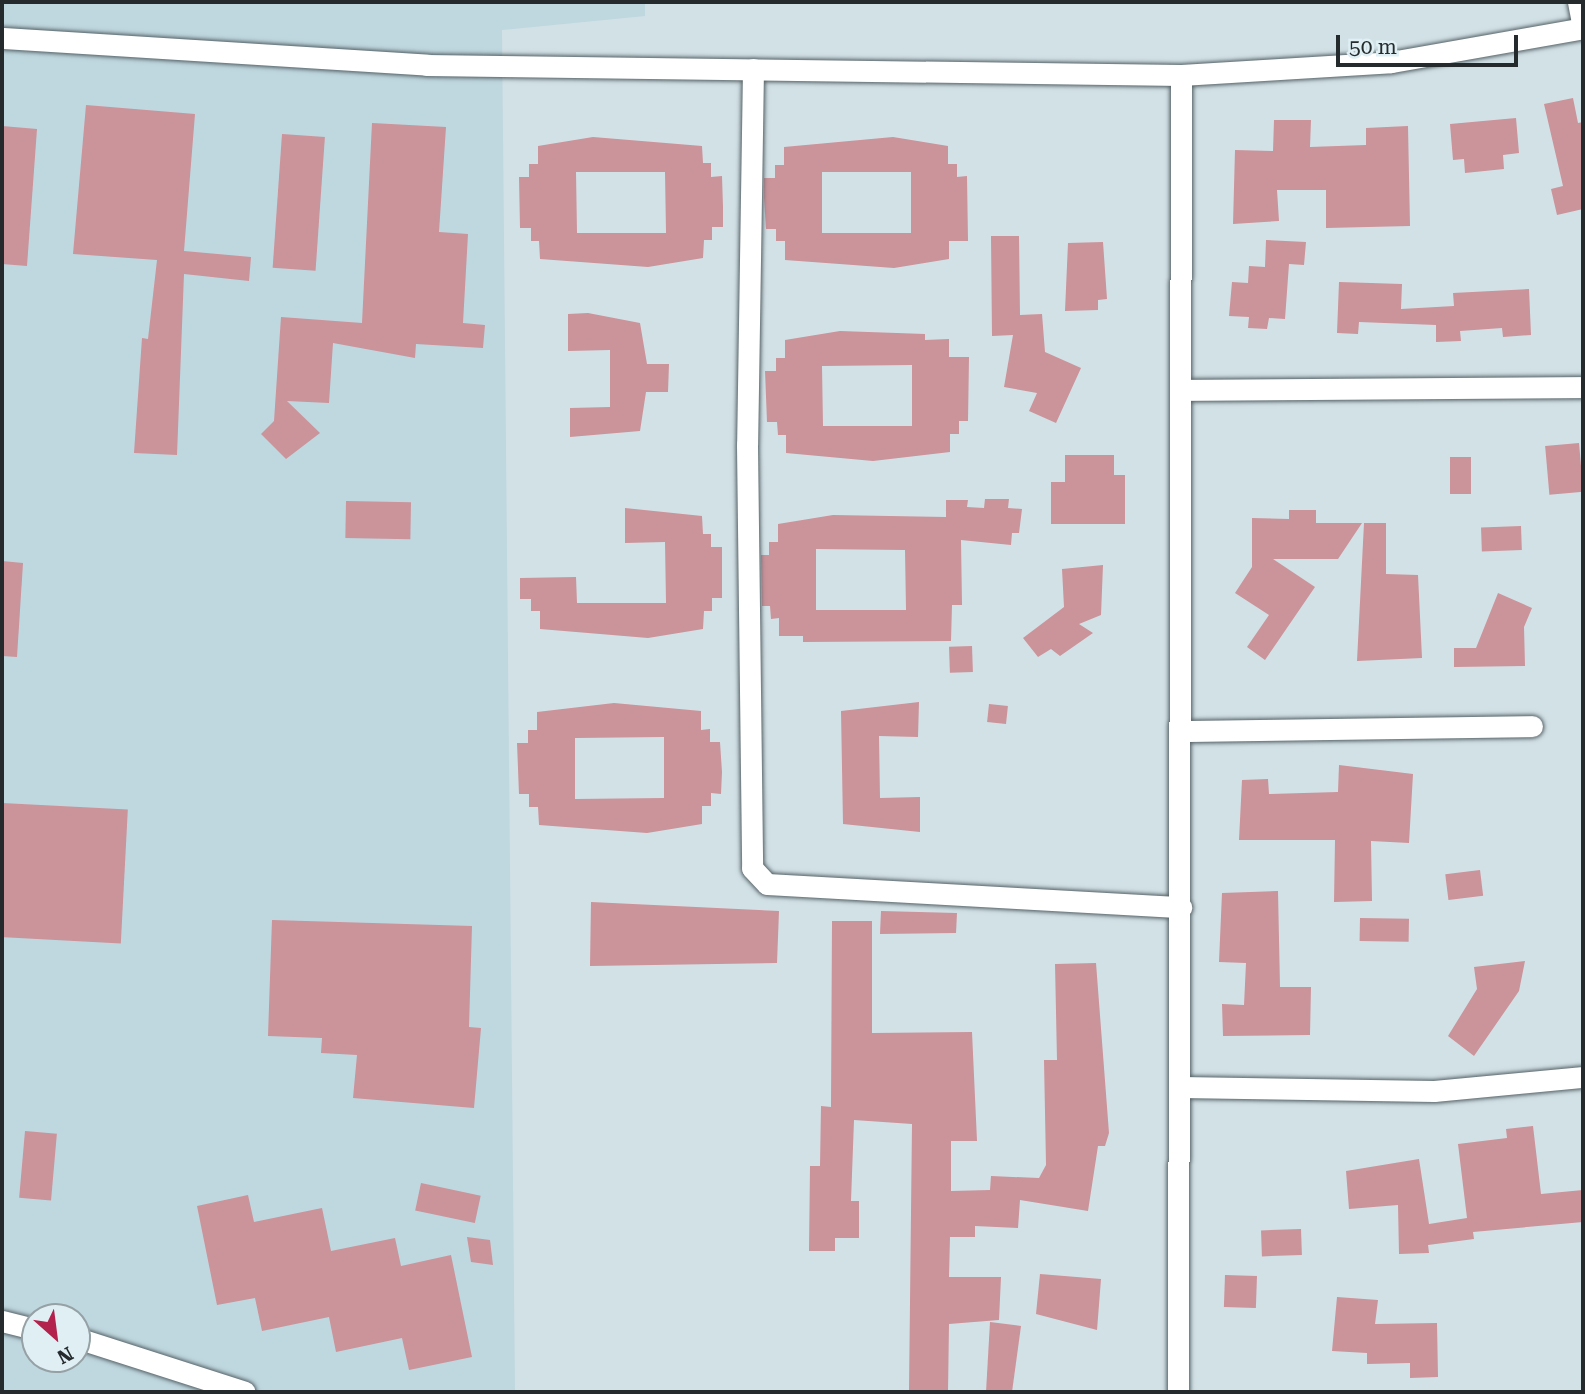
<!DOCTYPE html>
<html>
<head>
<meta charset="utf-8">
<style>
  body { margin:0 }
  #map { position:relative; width:1585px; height:1394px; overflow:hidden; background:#d2e1e6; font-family:"Roboto Serif",serif }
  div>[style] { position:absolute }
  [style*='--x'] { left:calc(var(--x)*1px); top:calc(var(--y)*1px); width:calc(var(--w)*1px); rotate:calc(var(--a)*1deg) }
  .built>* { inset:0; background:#bfd7df }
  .building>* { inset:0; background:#cb939a; transform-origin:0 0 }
  .roads { filter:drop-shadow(0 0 2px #556267) drop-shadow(0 0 2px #556267) }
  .street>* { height:21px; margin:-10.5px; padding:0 10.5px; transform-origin:10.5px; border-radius:10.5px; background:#fff }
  span { translate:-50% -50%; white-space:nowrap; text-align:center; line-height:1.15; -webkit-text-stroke:5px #dfeff4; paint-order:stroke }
  .frame { position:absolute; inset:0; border:4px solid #252b2d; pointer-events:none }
  .north { position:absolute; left:21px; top:1303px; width:70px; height:70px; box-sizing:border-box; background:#dfeff4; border:2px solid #95a1a4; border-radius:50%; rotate:152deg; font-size:19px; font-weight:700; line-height:28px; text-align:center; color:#252b2d }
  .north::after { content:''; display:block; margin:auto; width:24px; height:32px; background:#b3224d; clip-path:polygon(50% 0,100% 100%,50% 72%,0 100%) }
  .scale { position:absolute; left:1336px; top:35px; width:182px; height:32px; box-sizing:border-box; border:4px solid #252b2d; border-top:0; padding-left:9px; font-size:21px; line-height:24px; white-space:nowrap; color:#252b2d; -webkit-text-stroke:5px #dfeff4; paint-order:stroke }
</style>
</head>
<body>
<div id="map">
  <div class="built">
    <div style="clip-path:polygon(evenodd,2px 2px,645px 2px,645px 16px,502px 30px,515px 1392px,2px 1392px,2px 2px,35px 1317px,77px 1317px,77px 1359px,35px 1359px,35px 1317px)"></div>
  </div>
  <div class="building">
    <div style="clip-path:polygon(1573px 98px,1578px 123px,1583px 122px,1583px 209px,1557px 215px,1551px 189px,1563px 186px,1544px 104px)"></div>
    <div style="clip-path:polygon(86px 105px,195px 114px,184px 251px,251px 257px,249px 281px,184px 274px,177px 455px,134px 453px,142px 338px,148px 339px,157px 260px,73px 254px)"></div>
    <div style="clip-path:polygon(1516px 118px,1519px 153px,1503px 155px,1504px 169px,1465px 173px,1464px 159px,1453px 160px,1450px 124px)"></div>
    <div style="clip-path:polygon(1274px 120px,1311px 120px,1310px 147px,1366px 145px,1366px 128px,1408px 126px,1410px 226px,1326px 228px,1326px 190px,1277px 190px,1279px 221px,1233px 224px,1235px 150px,1273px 151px)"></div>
    <div style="clip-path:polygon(372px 123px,446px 127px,439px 232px,468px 234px,463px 323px,485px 325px,483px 348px,416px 344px,415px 358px,333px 343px,329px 403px,287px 401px,320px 433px,286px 459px,261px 434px,274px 421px,281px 317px,362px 323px)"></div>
    <div style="clip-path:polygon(2px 126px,37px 129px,27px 266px,2px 264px)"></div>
    <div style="left:282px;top:134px;width:43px;height:134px;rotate:4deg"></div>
    <div style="clip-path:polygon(evenodd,593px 137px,702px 146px,703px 163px,711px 163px,711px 177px,722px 176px,723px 207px,723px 227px,712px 227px,712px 240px,704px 240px,703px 258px,648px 267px,540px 259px,539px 241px,531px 241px,531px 228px,520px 228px,519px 177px,529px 177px,529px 164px,538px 164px,538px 146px,593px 137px,576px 172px,665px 172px,666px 233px,577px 233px,576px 172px)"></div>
    <div style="clip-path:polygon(evenodd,893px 137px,948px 146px,948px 164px,957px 164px,957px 177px,967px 176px,968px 241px,949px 241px,949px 259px,894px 268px,785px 260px,785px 241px,776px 241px,776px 229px,766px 229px,764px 198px,764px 178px,775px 178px,775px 165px,784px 165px,784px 147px,893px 137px,822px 172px,911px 172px,911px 233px,822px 233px,822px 172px)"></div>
    <div style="clip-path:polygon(991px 236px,1019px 236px,1020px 315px,1042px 314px,1045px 352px,1081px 368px,1056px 423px,1029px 411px,1037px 393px,1004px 387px,1013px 335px,992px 336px)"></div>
    <div style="clip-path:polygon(1266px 240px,1306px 242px,1304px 265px,1289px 264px,1285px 319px,1269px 318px,1267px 329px,1248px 328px,1249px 317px,1229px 316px,1232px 282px,1248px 283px,1249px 266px,1265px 267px)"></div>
    <div style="clip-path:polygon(1103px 242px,1107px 299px,1098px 300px,1098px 310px,1065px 311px,1068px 243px)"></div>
    <div style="clip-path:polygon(1339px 282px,1402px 284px,1401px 309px,1454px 306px,1453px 293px,1529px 289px,1531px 335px,1503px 337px,1502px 328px,1460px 331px,1461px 341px,1436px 342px,1436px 325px,1359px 322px,1358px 334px,1337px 333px)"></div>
    <div style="clip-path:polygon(588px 313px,640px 323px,647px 364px,669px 364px,668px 392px,646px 392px,640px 431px,570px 437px,570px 408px,610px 407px,610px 350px,568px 351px,568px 314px)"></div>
    <div style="clip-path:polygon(evenodd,840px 331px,925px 334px,925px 340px,949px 339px,949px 357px,969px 357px,968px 421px,959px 421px,959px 434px,950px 434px,950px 452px,873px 461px,786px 453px,786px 435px,778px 435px,777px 422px,767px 422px,765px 371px,776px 371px,776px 358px,785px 358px,785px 340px,840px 331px,912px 365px,912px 426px,823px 426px,822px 366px,912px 365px)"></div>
    <div style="left:1579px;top:443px;width:49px;height:34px;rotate:85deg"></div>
    <div style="clip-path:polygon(1065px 455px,1114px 455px,1114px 475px,1125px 475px,1125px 524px,1051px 524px,1051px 482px,1065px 482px)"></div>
    <div style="left:1450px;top:457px;width:21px;height:37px"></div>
    <div style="clip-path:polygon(evenodd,985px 499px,1009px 499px,1008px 508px,1022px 509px,1019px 533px,1012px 533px,1011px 545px,961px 540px,962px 605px,952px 605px,951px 641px,803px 642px,803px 636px,779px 636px,779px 618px,771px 619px,770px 606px,762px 606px,761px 555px,769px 555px,769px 542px,778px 542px,778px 524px,833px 515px,946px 517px,946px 500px,968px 500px,967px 507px,984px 508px,985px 499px,816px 549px,905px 550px,906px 610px,816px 610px,816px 549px)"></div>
    <div style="left:346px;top:501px;width:65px;height:37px;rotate:1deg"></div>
    <div style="clip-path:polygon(625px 508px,702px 516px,703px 534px,711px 534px,711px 547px,722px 547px,722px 598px,712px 598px,712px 611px,704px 611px,703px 629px,648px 638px,540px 629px,540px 611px,531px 611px,531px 599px,520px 599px,520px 578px,576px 577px,577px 603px,666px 603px,665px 542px,625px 543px)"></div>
    <div style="clip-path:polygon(1289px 510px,1316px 510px,1316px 523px,1362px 523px,1338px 559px,1273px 559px,1315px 587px,1265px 660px,1247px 647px,1269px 615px,1235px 593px,1252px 567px,1252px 518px,1289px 519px)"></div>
    <div style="clip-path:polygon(1364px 523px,1386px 523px,1386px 574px,1418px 575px,1422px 658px,1357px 661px)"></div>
    <div style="left:1521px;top:526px;width:24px;height:40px;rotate:88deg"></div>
    <div style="clip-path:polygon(2px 561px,23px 563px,17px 657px,2px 656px)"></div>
    <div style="clip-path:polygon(1103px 565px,1101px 615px,1079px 624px,1093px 633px,1060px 656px,1051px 649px,1038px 657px,1023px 638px,1064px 607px,1062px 569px)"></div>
    <div style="clip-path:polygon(1498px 593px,1532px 608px,1524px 627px,1525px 666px,1454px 667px,1454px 648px,1476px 648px)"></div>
    <div style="left:972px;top:646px;width:26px;height:23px;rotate:88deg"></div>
    <div style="clip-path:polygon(919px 702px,918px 737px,879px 736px,880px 798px,920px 797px,920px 832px,843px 824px,841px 711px)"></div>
    <div style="clip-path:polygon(evenodd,614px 703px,701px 711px,701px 730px,710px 729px,710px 742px,720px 742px,722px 772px,721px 794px,711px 793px,711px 806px,702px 806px,702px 824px,647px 833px,539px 825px,538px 807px,529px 807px,529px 794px,519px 794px,517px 743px,528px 743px,528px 730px,537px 730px,537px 712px,614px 703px,664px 737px,664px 798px,575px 799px,575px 738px,664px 737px)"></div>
    <div style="left:989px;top:704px;width:19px;height:18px;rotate:6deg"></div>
    <div style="clip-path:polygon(1339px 765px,1413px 774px,1409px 843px,1371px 841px,1372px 901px,1334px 902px,1335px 840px,1239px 840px,1242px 780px,1268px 779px,1269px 794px,1338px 792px)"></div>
    <div style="left:2px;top:803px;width:126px;height:134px;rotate:3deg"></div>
    <div style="left:1480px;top:870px;width:26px;height:35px;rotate:83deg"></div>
    <div style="clip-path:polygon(1278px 891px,1280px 987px,1311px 987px,1310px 1035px,1223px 1036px,1222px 1004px,1244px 1005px,1246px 963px,1219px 962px,1222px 893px)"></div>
    <div style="clip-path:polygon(591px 902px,779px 911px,777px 963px,590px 966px)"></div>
    <div style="clip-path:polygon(881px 911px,957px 913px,956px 933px,880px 934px)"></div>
    <div style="left:1360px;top:918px;width:49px;height:23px;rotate:1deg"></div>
    <div style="clip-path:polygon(272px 920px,472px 926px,469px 1027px,481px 1028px,474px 1108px,353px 1098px,357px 1055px,321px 1053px,322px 1038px,268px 1036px)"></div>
    <div style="clip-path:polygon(832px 921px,872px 921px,872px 1033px,972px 1032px,977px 1141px,951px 1141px,951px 1191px,990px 1190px,991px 1176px,1039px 1178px,1046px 1165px,1044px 1060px,1057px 1060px,1055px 964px,1096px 963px,1109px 1133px,1105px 1146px,1098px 1146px,1088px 1211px,1020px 1200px,1018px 1228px,975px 1226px,975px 1237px,950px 1237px,949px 1277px,1001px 1277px,999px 1320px,949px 1324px,948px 1392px,909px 1392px,912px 1124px,854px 1120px,851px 1201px,859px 1201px,859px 1238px,835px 1238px,835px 1251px,809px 1251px,810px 1166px,820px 1166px,821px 1106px,831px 1107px)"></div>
    <div style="clip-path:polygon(1525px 961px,1519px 991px,1474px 1056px,1448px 1036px,1477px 989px,1474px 967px)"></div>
    <div style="clip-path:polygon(1533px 1126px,1541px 1194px,1583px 1190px,1583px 1222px,1473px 1232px,1474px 1239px,1428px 1245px,1429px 1253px,1399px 1254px,1398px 1205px,1349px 1209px,1346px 1171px,1419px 1159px,1429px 1224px,1467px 1218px,1458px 1144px,1507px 1138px,1506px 1129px)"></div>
    <div style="left:25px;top:1131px;width:32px;height:67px;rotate:5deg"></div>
    <div style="left:421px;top:1183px;width:61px;height:28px;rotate:12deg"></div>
    <div style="clip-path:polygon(248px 1195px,254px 1222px,322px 1208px,331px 1251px,395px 1238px,401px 1266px,451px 1255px,472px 1357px,409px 1370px,402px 1338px,336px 1352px,329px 1317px,262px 1331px,255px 1298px,217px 1305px,197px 1206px)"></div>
    <div style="left:1301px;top:1229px;width:26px;height:40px;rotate:88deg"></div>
    <div style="clip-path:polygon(467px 1237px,490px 1240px,493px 1265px,471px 1262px)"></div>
    <div style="clip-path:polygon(1040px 1274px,1101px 1279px,1097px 1330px,1036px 1314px)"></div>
    <div style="left:1225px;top:1275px;width:32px;height:32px;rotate:2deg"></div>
    <div style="clip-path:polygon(1337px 1297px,1378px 1300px,1375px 1324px,1437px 1323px,1438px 1377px,1410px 1378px,1410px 1363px,1367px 1364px,1367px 1353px,1332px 1351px)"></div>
    <div style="clip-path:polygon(990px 1322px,1021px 1326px,1012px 1392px,986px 1392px)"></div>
  </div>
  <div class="roads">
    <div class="street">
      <div style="--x:1578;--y:2;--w:26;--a:79"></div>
      <div style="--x:2;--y:38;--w:425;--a:3.6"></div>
      <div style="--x:426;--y:65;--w:755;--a:0.76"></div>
      <div style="--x:1181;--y:75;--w:210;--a:-3.5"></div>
      <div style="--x:1391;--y:62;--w:195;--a:-10"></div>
      <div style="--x:753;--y:69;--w:376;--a:90.9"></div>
      <div style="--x:747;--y:445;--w:423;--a:89.3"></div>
      <div style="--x:752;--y:868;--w:22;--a:47"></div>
      <div style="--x:767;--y:884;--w:415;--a:3.2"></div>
      <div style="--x:1180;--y:390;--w:403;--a:-0.4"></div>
      <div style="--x:1181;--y:731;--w:351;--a:-0.8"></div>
      <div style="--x:1180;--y:1087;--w:254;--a:0.9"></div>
      <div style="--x:1434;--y:1091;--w:150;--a:-5.4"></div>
      <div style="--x:2;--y:1321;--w:34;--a:14"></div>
      <div style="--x:77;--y:1338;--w:176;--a:17.8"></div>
      <div style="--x:1178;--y:1392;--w:1317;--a:-89.87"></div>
    </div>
  </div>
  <div class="frame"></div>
  <div class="north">N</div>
  <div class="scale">50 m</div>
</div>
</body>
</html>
